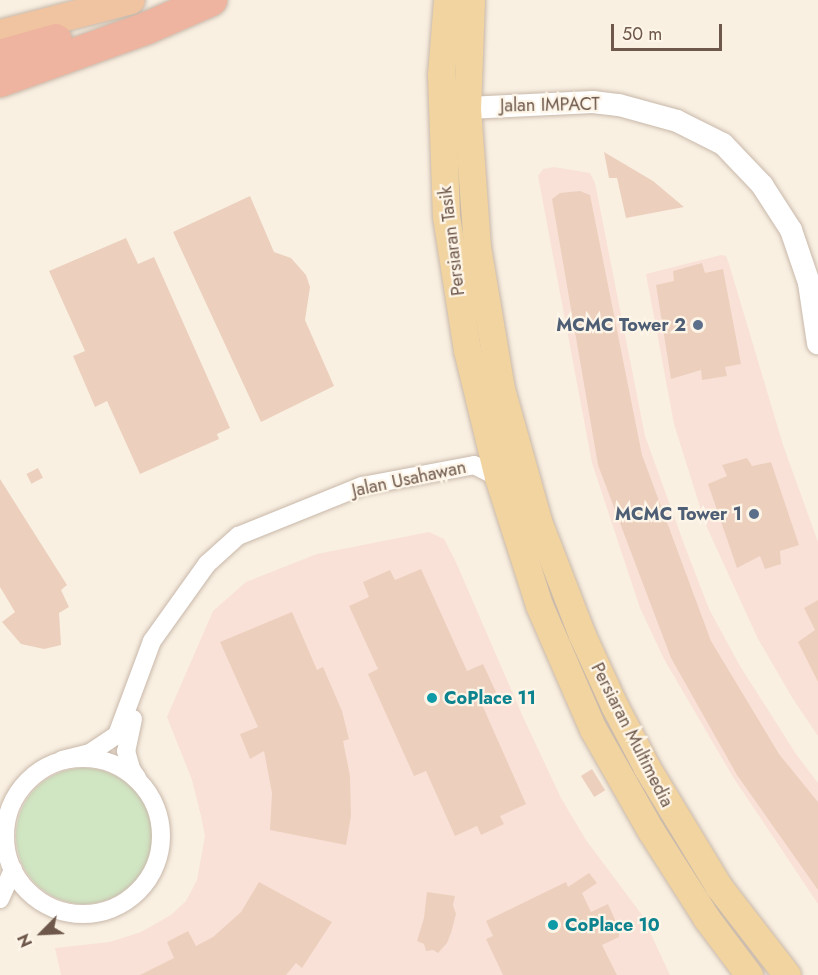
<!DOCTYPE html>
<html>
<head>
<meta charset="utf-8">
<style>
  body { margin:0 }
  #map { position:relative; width:818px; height:975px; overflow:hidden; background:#f9f0e2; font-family:Jost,sans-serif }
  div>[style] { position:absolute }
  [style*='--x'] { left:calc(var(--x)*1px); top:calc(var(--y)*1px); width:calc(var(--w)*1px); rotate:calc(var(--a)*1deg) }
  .commercial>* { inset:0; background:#f9e1d7 }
  .green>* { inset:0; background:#d0e5c2 }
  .round { border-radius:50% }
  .building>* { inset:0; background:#ecd0bd; transform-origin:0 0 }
  .roads { filter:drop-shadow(0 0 2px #c8b8aa) drop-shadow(0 0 2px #c8b8aa) }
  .minor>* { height:18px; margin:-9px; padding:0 9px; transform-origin:9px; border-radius:9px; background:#fff }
  .minor>.ring { margin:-9px; padding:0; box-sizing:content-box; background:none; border:18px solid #fff; border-radius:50% }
  .tertiary>* { height:22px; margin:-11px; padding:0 11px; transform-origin:11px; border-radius:11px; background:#fff }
  .primary>* { height:27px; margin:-13.5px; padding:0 13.5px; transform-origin:13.5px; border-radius:13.5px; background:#f2d4a0 }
  .trunk>* { height:28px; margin:-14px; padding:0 14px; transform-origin:14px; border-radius:14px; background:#f0c4a0 }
  .motorway>* { height:32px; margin:-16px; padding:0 16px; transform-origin:16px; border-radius:16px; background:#eeb49f }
  .dots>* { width:16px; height:16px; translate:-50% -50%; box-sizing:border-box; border:3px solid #fdf5e8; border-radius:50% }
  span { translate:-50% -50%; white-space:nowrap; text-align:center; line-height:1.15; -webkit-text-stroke:4.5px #fdf5e8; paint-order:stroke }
  .street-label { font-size:18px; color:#6e584b }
  .service-label { font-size:18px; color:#4e5e75; font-weight:700 }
  .right { translate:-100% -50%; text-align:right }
  .culture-label { font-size:18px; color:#0d838f; font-weight:700 }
  .left { translate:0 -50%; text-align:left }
  .north { position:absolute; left:12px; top:903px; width:60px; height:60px; -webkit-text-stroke:4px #fdf5e8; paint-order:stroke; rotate:246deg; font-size:16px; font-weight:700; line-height:24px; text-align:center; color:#6e584b }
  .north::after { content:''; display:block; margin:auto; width:21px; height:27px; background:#6e584b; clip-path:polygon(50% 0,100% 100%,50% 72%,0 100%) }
  .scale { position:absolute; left:611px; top:24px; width:111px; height:27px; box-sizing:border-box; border:3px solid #6e584b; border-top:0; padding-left:8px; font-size:18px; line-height:21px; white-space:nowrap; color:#6e584b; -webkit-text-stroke:4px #fdf5e8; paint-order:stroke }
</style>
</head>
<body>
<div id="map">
  <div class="commercial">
    <div style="clip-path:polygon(554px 167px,590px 173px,595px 183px,645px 436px,684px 544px,709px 609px,740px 666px,796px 754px,818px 783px,818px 904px,733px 777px,664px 659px,640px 608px,592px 463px,538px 176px,543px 169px)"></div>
    <div style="clip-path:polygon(721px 255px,726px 256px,729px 264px,783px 445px,818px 542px,818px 736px,793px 699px,758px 639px,705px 523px,674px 424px,646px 274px)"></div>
    <div style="clip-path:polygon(429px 532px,444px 539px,455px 560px,523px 717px,561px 798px,586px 840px,642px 915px,670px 975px,61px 975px,55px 948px,110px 942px,141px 932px,171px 915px,186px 901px,197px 880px,205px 836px,201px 816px,192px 780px,167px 717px,213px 611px,246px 582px,317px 554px)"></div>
  </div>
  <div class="green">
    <div class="round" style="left:16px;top:768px;width:136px;height:136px"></div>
  </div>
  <div class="building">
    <div style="clip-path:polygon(604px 152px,653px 181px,684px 207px,626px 218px,617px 178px,609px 178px)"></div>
    <div style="clip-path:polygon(580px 191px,590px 195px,642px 455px,711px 641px,779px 754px,818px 802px,818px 890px,737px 775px,671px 658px,598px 465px,552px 199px,560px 193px)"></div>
    <div style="clip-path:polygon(250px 196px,274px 252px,291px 258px,306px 275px,310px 287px,305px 320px,334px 386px,261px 422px,173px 232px)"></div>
    <div style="clip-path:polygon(126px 238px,138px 264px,154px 257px,230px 428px,217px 434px,219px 439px,140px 474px,107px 401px,95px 407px,73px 356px,85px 351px,49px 271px)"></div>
    <div style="clip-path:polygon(702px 263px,705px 273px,723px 269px,741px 364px,725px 367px,727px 376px,702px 380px,701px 370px,671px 379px,656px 285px,674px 281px,673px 271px)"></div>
    <div style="clip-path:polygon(747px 458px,752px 466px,771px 462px,799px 545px,780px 551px,781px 564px,765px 569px,760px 556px,737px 568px,708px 484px,727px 476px,722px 465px)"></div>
    <div style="left:38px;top:468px;width:11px;height:13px;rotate:63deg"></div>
    <div style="clip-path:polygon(0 479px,67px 585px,61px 590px,69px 607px,59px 613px,61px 645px,44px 649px,21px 644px,2px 622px,15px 612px,0 587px)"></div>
    <div style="clip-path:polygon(421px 569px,467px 671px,483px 664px,496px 692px,480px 700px,526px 804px,500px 816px,504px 824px,481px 835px,477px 826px,455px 836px,426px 771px,414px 776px,368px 674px,378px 669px,349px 606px,369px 597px,363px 582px,390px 570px,395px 580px)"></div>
    <div style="clip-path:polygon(818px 600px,818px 682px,798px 642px,815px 630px,804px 608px)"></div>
    <div style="clip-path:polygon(292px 612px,317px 670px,323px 667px,342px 711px,349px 739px,343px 741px,350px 776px,351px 816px,346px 845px,270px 830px,272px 793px,264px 751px,250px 759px,240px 734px,258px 727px,220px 642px)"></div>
    <div style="left:592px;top:769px;width:25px;height:13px;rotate:58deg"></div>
    <div style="clip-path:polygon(589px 873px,597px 883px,582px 893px,591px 912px,608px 904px,619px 929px,619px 937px,602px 945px,617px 975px,503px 975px,486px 939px,493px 936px,486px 921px,566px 882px,568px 887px)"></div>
    <div style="clip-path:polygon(259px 882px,332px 922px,302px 968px,296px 963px,286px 975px,140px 975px,174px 958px,167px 942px,188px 931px,196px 946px,213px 937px,241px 912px)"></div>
    <div style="clip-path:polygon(427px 892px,455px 896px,453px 905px,456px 914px,451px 933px,447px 943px,438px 953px,433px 950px,426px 951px,424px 944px,417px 941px,424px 918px)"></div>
  </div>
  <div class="roads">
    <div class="minor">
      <div style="--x:133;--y:719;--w:33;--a:102"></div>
      <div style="--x:126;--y:751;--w:19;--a:74"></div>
      <div style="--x:131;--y:769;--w:11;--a:56"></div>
      <div class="ring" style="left:5px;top:758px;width:138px;height:138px"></div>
      <div style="--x:62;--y:760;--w:29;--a:-14"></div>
      <div style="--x:90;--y:753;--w:32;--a:-34"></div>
      <div style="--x:117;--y:735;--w:100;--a:-69.6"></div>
      <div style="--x:152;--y:641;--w:95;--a:-54.5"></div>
      <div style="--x:207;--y:564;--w:42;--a:-42.1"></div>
      <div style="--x:238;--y:536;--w:134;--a:-22"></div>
      <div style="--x:362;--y:486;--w:114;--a:-10.6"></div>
      <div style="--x:474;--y:465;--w:27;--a:27"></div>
      <div style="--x:498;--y:477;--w:6;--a:-9"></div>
      <div style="--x:0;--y:899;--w:32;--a:-66"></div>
    </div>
    <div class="tertiary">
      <div style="--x:467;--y:108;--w:126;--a:-2.7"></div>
      <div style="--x:593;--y:102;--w:26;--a:7"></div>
      <div style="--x:619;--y:105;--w:60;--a:15.4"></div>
      <div style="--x:677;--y:121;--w:51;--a:26.6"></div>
      <div style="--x:723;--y:144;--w:57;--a:46.4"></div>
      <div style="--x:762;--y:185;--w:54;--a:57.2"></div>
      <div style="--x:791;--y:230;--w:56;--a:71.2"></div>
      <div style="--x:809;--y:283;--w:61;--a:81.5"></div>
    </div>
    <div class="primary">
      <div style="--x:447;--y:0;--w:74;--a:94.6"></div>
      <div style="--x:441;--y:74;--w:142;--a:88"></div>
      <div style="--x:446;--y:216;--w:136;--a:81.1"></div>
      <div style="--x:467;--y:350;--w:131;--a:76.3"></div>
      <div style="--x:498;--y:477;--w:134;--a:72.2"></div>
      <div style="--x:539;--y:605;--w:135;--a:66.5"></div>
      <div style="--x:593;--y:729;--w:117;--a:60.4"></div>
      <div style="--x:651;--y:831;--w:104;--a:57.5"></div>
      <div style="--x:707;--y:919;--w:70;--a:53.1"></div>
      <div style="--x:471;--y:0;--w:108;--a:92.1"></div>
      <div style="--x:467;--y:108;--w:139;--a:85.9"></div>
      <div style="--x:477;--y:247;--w:144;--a:80.4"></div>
      <div style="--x:501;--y:389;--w:137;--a:74.3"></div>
      <div style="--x:538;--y:521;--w:122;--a:68.9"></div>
      <div style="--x:582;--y:635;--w:79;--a:65.4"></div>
      <div style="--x:615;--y:707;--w:69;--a:62.3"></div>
      <div style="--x:647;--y:768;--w:139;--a:58.8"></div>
      <div style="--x:719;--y:887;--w:111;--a:52.3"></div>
    </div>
    <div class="trunk">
      <div style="--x:0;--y:34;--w:135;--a:-14.5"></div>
    </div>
    <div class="motorway">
      <div style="--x:0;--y:56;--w:58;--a:-15.9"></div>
      <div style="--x:0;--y:81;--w:156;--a:-19.8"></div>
      <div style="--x:147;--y:28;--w:70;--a:-23.6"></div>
    </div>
  </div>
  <div class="dots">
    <div style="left:698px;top:325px;background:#5c6f8a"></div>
    <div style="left:754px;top:514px;background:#5c6f8a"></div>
    <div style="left:432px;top:698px;background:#0f9aa8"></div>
    <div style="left:553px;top:925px;background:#0f9aa8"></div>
  </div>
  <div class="street-label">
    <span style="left:550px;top:105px;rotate:-1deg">Jalan IMPACT</span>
    <span style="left:452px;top:241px;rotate:-97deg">Persiaran Tasik</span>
    <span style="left:409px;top:479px;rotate:-12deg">Jalan Usahawan</span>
    <span style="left:632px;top:735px;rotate:63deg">Persiaran Multimedia</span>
  </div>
  <div class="service-label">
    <span class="right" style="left:686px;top:325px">MCMC Tower 2</span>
    <span class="right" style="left:742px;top:514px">MCMC Tower 1</span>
  </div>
  <div class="culture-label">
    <span class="left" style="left:444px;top:698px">CoPlace 11</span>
    <span class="left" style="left:565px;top:925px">CoPlace 10</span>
  </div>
  <div class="north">N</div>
  <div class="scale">50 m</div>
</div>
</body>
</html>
